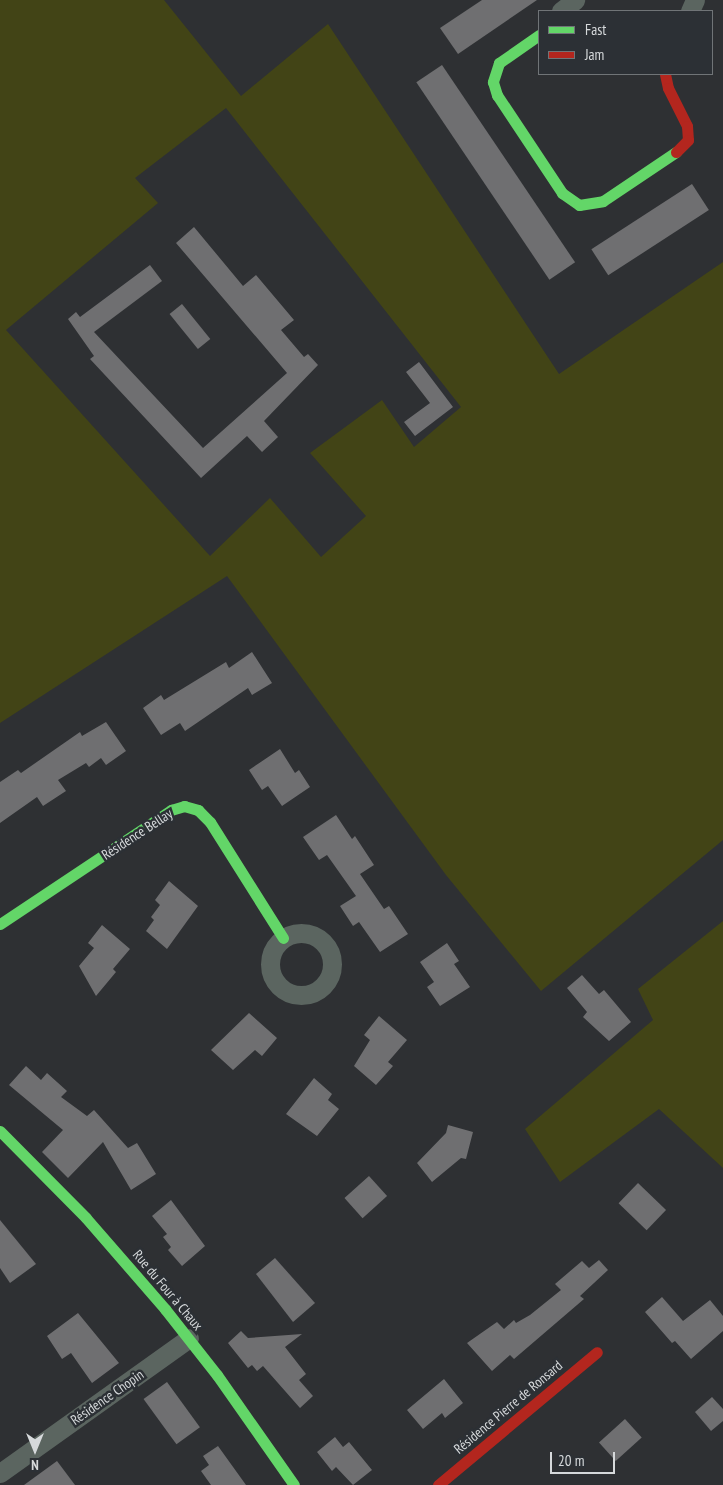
<!DOCTYPE html>
<html>
<head>
<meta charset="utf-8">
<style>
  body { margin:0 }
  #map { position:relative; width:723px; height:1485px; overflow:hidden; background:#2e3033; font-family:"PT Sans Narrow",sans-serif }
  div>[style] { position:absolute }
  [style*='--x'] { left:calc(var(--x)*1px); top:calc(var(--y)*1px); width:calc(var(--w)*1px); rotate:calc(var(--a)*1deg) }
  .green>* { inset:0; background:#424416 }
  .building>* { inset:0; background:#6f6f71; transform-origin:0 0 }
  .street>* { height:19px; margin:-9.5px; padding:0 9.5px; transform-origin:9.5px; border-radius:9.5px; background:#5b6560 }
  .street>.ring { margin:-9.5px; padding:0; box-sizing:content-box; background:none; border:19px solid #5b6560; border-radius:50% }
  .fast>* { height:11px; margin:-5.5px; padding:0 5.5px; transform-origin:5.5px; border-radius:5.5px; background:#63d668 }
  .jam>* { height:11px; margin:-5.5px; padding:0 5.5px; transform-origin:5.5px; border-radius:5.5px; background:#b3261e }
  span { translate:-50% -50%; white-space:nowrap; text-align:center; line-height:1.15; -webkit-text-stroke:5px #2c3035; paint-order:stroke }
  .street-label { font-size:14px; color:#d6d9db }
  .legend { position:absolute; left:538px; top:10px; width:175px; height:65px; box-sizing:border-box; background:#2c3035; border:1px solid #707477; margin:0; padding:6px 9px; list-style:none; font-size:15px; color:#d6d9db }
  .legend li { display:flex; align-items:center; gap:10px; height:25px }
  .legend b { width:25px; border:1px solid #707477 }
  .north { position:absolute; left:10px; top:1425px; width:50px; height:50px; -webkit-text-stroke:4px #2c3035; paint-order:stroke; rotate:180deg; font-size:14px; font-weight:700; line-height:20px; text-align:center; color:#d6d9db }
  .north::after { content:''; display:block; margin:auto; width:18px; height:22px; background:#d6d9db; clip-path:polygon(50% 0,100% 100%,50% 72%,0 100%) }
  .scale { position:absolute; left:550px; top:1452px; width:65px; height:22px; box-sizing:border-box; border:2px solid #d6d9db; border-top:0; padding-left:6px; font-size:15px; line-height:18px; white-space:nowrap; color:#d6d9db; -webkit-text-stroke:4px #2c3035; paint-order:stroke }
</style>
</head>
<body>
<div id="map">
  <div class="green">
    <div style="clip-path:polygon(evenodd,0 0,164px 0,241px 96px,328px 24px,559px 374px,723px 262px,723px 840px,541px 991px,446px 875px,227px 576px,0 723px,0 0,226px 108px,461px 407px,414px 447px,382px 400px,310px 453px,366px 516px,321px 557px,270px 498px,210px 556px,6px 330px,158px 203px,135px 178px,226px 108px)"></div>
    <div style="clip-path:polygon(723px 921px,723px 1168px,659px 1109px,560px 1182px,525px 1129px,653px 1020px,638px 989px)"></div>
  </div>
  <div class="building">
    <div style="clip-path:polygon(482px 0,537px 0,458px 54px,440px 28px)"></div>
    <div style="left:442px;top:65px;width:238px;height:31px;rotate:56deg"></div>
    <div style="left:692px;top:184px;width:31px;height:120px;rotate:57deg"></div>
    <div style="clip-path:polygon(194px 227px,243px 286px,256px 275px,294px 320px,281px 330px,304px 357px,308px 354px,318px 365px,264px 421px,278px 437px,262px 452px,247px 436px,201px 478px,90px 359px,94px 356px,68px 319px,76px 312px,80px 317px,150px 265px,162px 281px,94px 332px,203px 448px,287px 373px,176px 243px)"></div>
    <div style="left:182px;top:304px;width:45px;height:16px;rotate:51deg"></div>
    <div style="clip-path:polygon(419px 362px,453px 407px,415px 436px,404px 422px,430px 403px,406px 372px)"></div>
    <div style="clip-path:polygon(252px 652px,272px 683px,252px 695px,248px 688px,185px 731px,180px 723px,161px 735px,143px 708px,161px 695px,164px 700px,226px 662px,229px 668px)"></div>
    <div style="clip-path:polygon(106px 722px,126px 751px,106px 765px,101px 758px,89px 767px,86px 763px,58px 780px,66px 791px,43px 806px,37px 797px,0 823px,0 782px,18px 770px,21px 773px,80px 732px,82px 736px)"></div>
    <div style="clip-path:polygon(280px 749px,295px 773px,299px 770px,310px 787px,282px 806px,268px 786px,262px 790px,249px 770px)"></div>
    <div style="clip-path:polygon(336px 815px,352px 839px,355px 836px,374px 865px,360px 874px,384px 909px,389px 906px,408px 934px,380px 952px,359px 922px,353px 926px,340px 906px,356px 896px,327px 855px,319px 860px,303px 837px)"></div>
    <div style="clip-path:polygon(169px 881px,198px 906px,167px 949px,146px 931px,154px 920px,151px 917px,160px 905px,155px 900px)"></div>
    <div style="clip-path:polygon(102px 925px,130px 949px,113px 969px,116px 972px,96px 996px,79px 966px,94px 948px,88px 943px)"></div>
    <div style="clip-path:polygon(447px 943px,459px 961px,454px 964px,470px 987px,440px 1006px,427px 987px,434px 982px,420px 962px)"></div>
    <div style="clip-path:polygon(582px 975px,599px 994px,604px 990px,631px 1022px,609px 1041px,583px 1017px,587px 1012px,567px 988px)"></div>
    <div style="clip-path:polygon(249px 1013px,277px 1038px,262px 1056px,255px 1050px,233px 1070px,211px 1050px)"></div>
    <div style="clip-path:polygon(379px 1016px,407px 1040px,388px 1062px,393px 1066px,376px 1085px,354px 1066px,370px 1040px,364px 1035px)"></div>
    <div style="clip-path:polygon(26px 1066px,41px 1080px,47px 1073px,67px 1091px,61px 1097px,87px 1116px,94px 1110px,128px 1148px,137px 1143px,156px 1174px,131px 1190px,103px 1142px,68px 1178px,42px 1152px,63px 1130px,9px 1085px)"></div>
    <div style="clip-path:polygon(314px 1078px,332px 1094px,328px 1100px,339px 1109px,317px 1136px,286px 1114px)"></div>
    <div style="clip-path:polygon(448px 1125px,473px 1132px,466px 1159px,461px 1158px,432px 1182px,417px 1163px,446px 1133px)"></div>
    <div style="left:369px;top:1176px;width:27px;height:33px;rotate:48deg"></div>
    <div style="left:638px;top:1183px;width:39px;height:28px;rotate:44deg"></div>
    <div style="clip-path:polygon(171px 1200px,205px 1246px,182px 1266px,168px 1250px,171px 1247px,163px 1237px,167px 1234px,152px 1216px)"></div>
    <div style="clip-path:polygon(0 1220px,36px 1264px,10px 1283px,0 1268px)"></div>
    <div style="clip-path:polygon(275px 1258px,315px 1303px,293px 1322px,256px 1274px)"></div>
    <div style="clip-path:polygon(599px 1260px,608px 1270px,580px 1296px,584px 1299px,514px 1359px,510px 1355px,492px 1371px,467px 1343px,497px 1322px,504px 1329px,514px 1320px,516px 1323px,530px 1315px,561px 1290px,555px 1284px,582px 1261px,589px 1268px)"></div>
    <div style="clip-path:polygon(662px 1297px,683px 1321px,710px 1300px,723px 1316px,723px 1331px,691px 1359px,675px 1341px,672px 1343px,645px 1312px)"></div>
    <div style="clip-path:polygon(78px 1313px,119px 1363px,92px 1383px,71px 1353px,62px 1359px,47px 1336px)"></div>
    <div style="clip-path:polygon(241px 1331px,248px 1338px,302px 1334px,285px 1347px,306px 1374px,299px 1380px,313px 1396px,300px 1408px,263px 1366px,257px 1371px,252px 1365px,248px 1368px,228px 1343px)"></div>
    <div style="clip-path:polygon(444px 1379px,463px 1403px,445px 1418px,442px 1413px,423px 1429px,407px 1410px)"></div>
    <div style="left:167px;top:1382px;width:56px;height:29px;rotate:54deg"></div>
    <div style="clip-path:polygon(712px 1397px,723px 1409px,723px 1421px,711px 1431px,695px 1412px)"></div>
    <div style="left:625px;top:1419px;width:25px;height:35px;rotate:48deg"></div>
    <div style="clip-path:polygon(335px 1437px,343px 1447px,349px 1442px,372px 1470px,353px 1485px,336px 1467px,332px 1471px,317px 1452px)"></div>
    <div style="clip-path:polygon(218px 1446px,246px 1485px,211px 1485px,201px 1471px,209px 1465px,203px 1456px)"></div>
    <div style="clip-path:polygon(57px 1461px,75px 1485px,24px 1485px)"></div>
  </div>
  <div class="street">
    <div style="--x:561;--y:11;--w:18;--a:-38"></div>
    <div style="--x:690;--y:11;--w:12;--a:-66"></div>
    <div class="ring" style="left:270px;top:933px;width:43px;height:43px"></div>
    <div style="--x:0;--y:1473;--w:232;--a:-35.5"></div>
  </div>
  <div class="fast">
    <div style="--x:539;--y:35;--w:49;--a:145"></div>
    <div style="--x:499;--y:63;--w:20;--a:108"></div>
    <div style="--x:493;--y:82;--w:14;--a:73"></div>
    <div style="--x:497;--y:95;--w:118;--a:56.4"></div>
    <div style="--x:562;--y:193;--w:21;--a:35"></div>
    <div style="--x:579;--y:205;--w:24;--a:-9"></div>
    <div style="--x:603;--y:201;--w:88;--a:-33.9"></div>
    <div style="--x:0;--y:924;--w:206;--a:-33.7"></div>
    <div style="--x:171;--y:810;--w:14;--a:-17"></div>
    <div style="--x:184;--y:806;--w:15;--a:16"></div>
    <div style="--x:198;--y:810;--w:17;--a:45"></div>
    <div style="--x:210;--y:822;--w:137;--a:57.8"></div>
    <div style="--x:0;--y:1131;--w:122;--a:45.3"></div>
    <div style="--x:86;--y:1218;--w:121;--a:49"></div>
    <div style="--x:165;--y:1309;--w:84;--a:51.8"></div>
    <div style="--x:217;--y:1375;--w:134;--a:55"></div>
  </div>
  <div class="jam">
    <div style="--x:665;--y:74;--w:14;--a:78"></div>
    <div style="--x:668;--y:88;--w:42;--a:63.4"></div>
    <div style="--x:687;--y:126;--w:14;--a:86"></div>
    <div style="--x:688;--y:140;--w:17;--a:135"></div>
    <div style="--x:438;--y:1485;--w:207;--a:-39.9"></div>
  </div>
  <div class="street-label">
    <span style="left:137px;top:834px;rotate:-33deg">Résidence Bellay</span>
    <span style="left:168px;top:1290px;rotate:50deg">Rue du Four à Chaux</span>
    <span style="left:107px;top:1397px;rotate:-35deg">Résidence Chopin</span>
    <span style="left:508px;top:1407px;rotate:-40deg">Résidence Pierre de Ronsard</span>
  </div>
  <ul class="legend">
  <li><b style="height:6px;background:#63d668"></b>Fast</li>
  <li><b style="height:6px;background:#b3261e"></b>Jam</li>
  </ul>
  <div class="north">N</div>
  <div class="scale">20 m</div>
</div>
</body>
</html>
